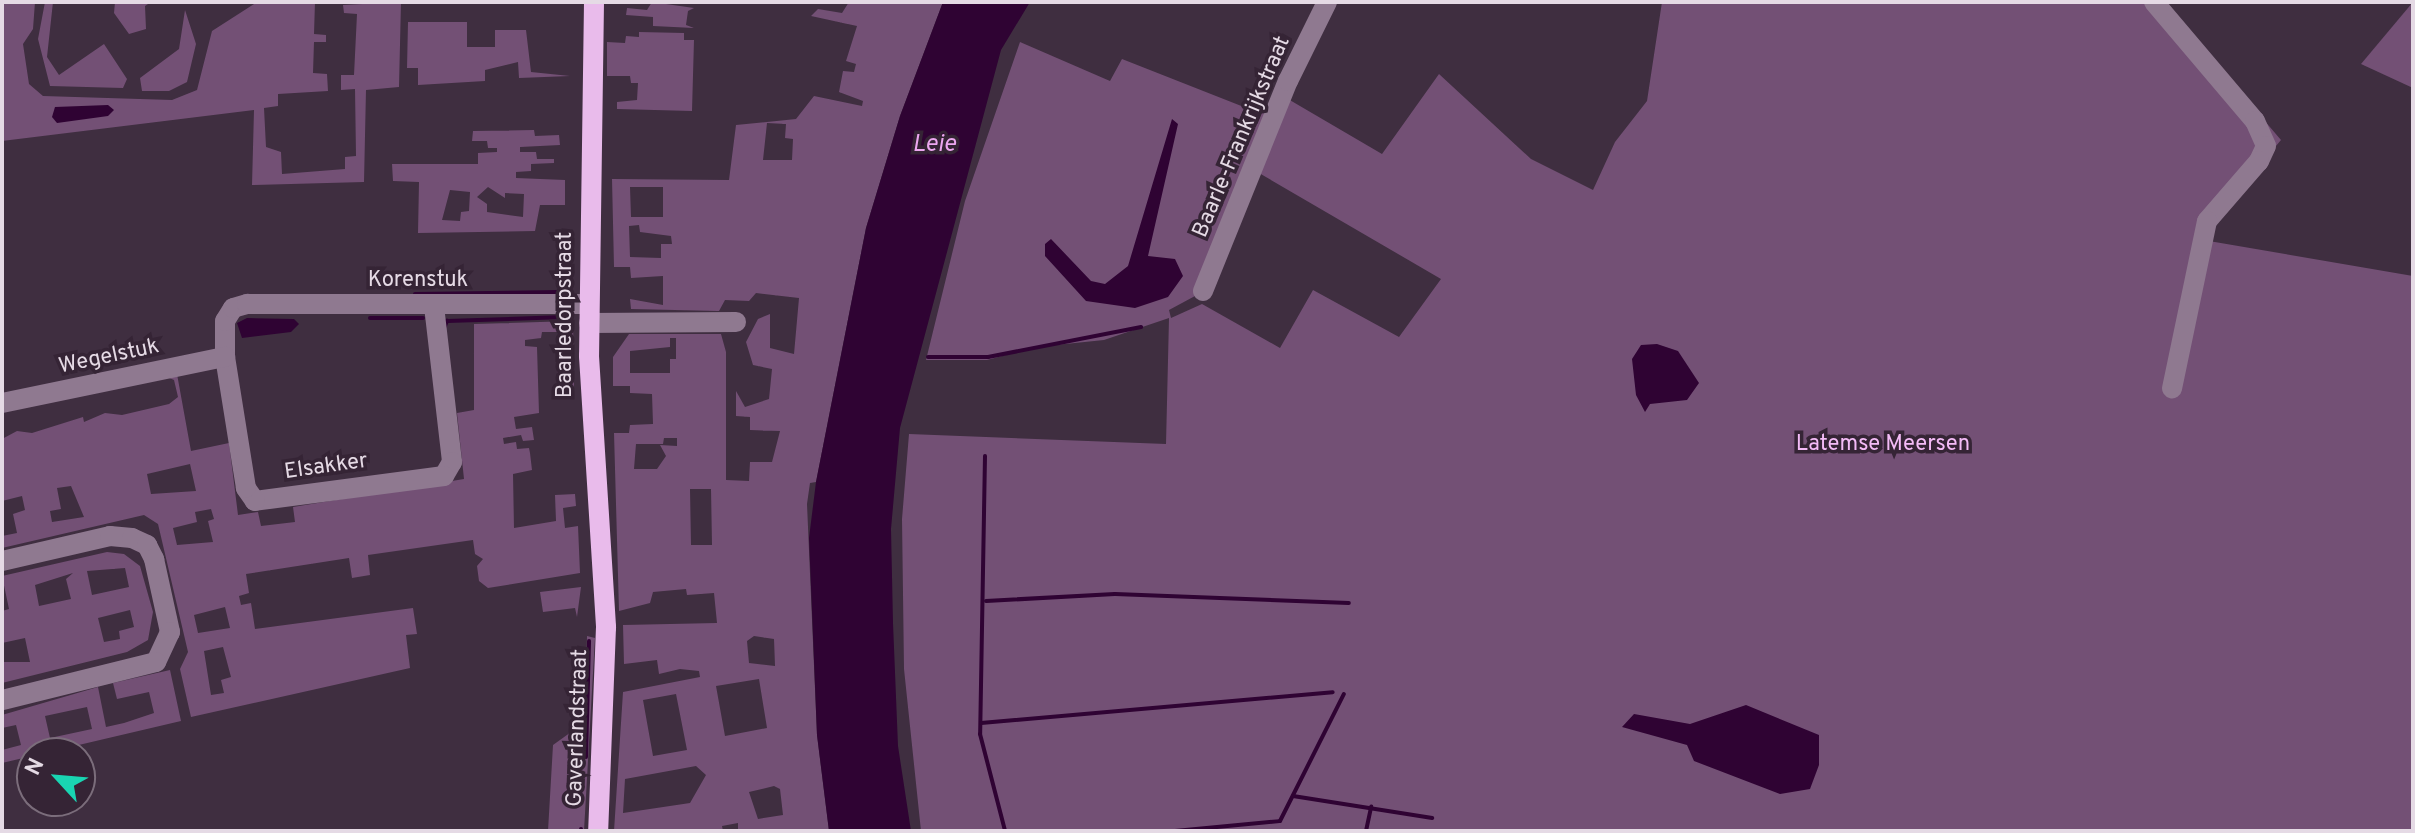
<!DOCTYPE html>
<html>
<head>
<meta charset="utf-8">
<style>
  body { margin:0 }
  #map { position:relative; width:2415px; height:833px; overflow:hidden; background:#3f2e40; font-family:Overpass,sans-serif }
  div>[style] { position:absolute }
  [style*='--x'] { left:calc(var(--x)*1px); top:calc(var(--y)*1px); width:calc(var(--w)*1px); rotate:calc(var(--a)*1deg) }
  .green>* { inset:0; background:#735075 }
  .water>* { inset:0; background:#2f0333 }
  .stream>* { height:4px; margin:-2px; padding:0 2px; transform-origin:2px; border-radius:2px; background:#2f0333 }
  .minor>* { height:20px; margin:-10px; padding:0 10px; transform-origin:10px; border-radius:10px; background:#8f7990 }
  .major>* { height:20px; margin:-10px; padding:0 10px; transform-origin:10px; border-radius:10px; background:#e9bbeb }
  span { translate:-50% -50%; white-space:nowrap; text-align:center; line-height:1.15; -webkit-text-stroke:7px #352435; paint-order:stroke }
  .street-label { font-size:22px; color:#e5dae5 }
  .park-label { font-size:22px; color:#f4bbf7 }
  .water-label { font-size:24px; color:#eca6f0; font-style:italic }
  .frame { position:absolute; inset:0; border:4px solid #e5dae5; pointer-events:none }
  .north { position:absolute; left:16px; top:737px; width:80px; height:80px; box-sizing:border-box; background:#352435; border:2px solid #7b6d7b; border-radius:50%; rotate:296deg; font-size:22px; font-weight:700; line-height:32px; text-align:center; color:#e5dae5 }
  .north::after { content:''; display:block; margin:auto; width:28px; height:36px; background:#19d5b2; clip-path:polygon(50% 0,100% 100%,50% 72%,0 100%) }
</style>
</head>
<body>
<div id="map">
  <div class="green">
    <div style="clip-path:polygon(2px 2px,35px 2px,33px 29px,23px 44px,29px 84px,43px 96px,172px 100px,197px 90px,212px 31px,257px 2px,315px 2px,314px 34px,326px 35px,326px 42px,314px 42px,313px 73px,327px 74px,328px 91px,278px 94px,278px 106px,264px 108px,266px 147px,281px 152px,282px 174px,345px 169px,345px 157px,356px 156px,355px 89px,341px 90px,341px 75px,354px 75px,357px 14px,344px 13px,343px 5px,401px 2px,399px 87px,366px 90px,364px 182px,252px 185px,254px 110px,2px 141px)"></div>
    <div style="clip-path:polygon(45px 2px,53px 2px,47px 57px,59px 75px,104px 44px,127px 79px,123px 88px,50px 86px,38px 39px)"></div>
    <div style="clip-path:polygon(115px 2px,151px 2px,145px 6px,146px 29px,129px 34px,114px 13px)"></div>
    <div style="clip-path:polygon(652px 2px,694px 8px,688px 11px,686px 25px,694px 28px,653px 26px,653px 17px,626px 15px,627px 8px,647px 10px)"></div>
    <div style="clip-path:polygon(evenodd,849px 2px,943px 2px,900px 116px,866px 228px,816px 482px,810px 483px,807px 504px,817px 735px,829px 831px,738px 831px,738px 823px,722px 826px,723px 831px,614px 831px,623px 692px,700px 677px,699px 671px,680px 669px,659px 674px,657px 660px,624px 664px,623px 625px,717px 623px,714px 593px,687px 595px,686px 589px,653px 592px,650px 603px,619px 611px,614px 433px,629px 433px,630px 425px,653px 424px,652px 394px,630px 393px,630px 386px,613px 386px,613px 357px,629px 334px,721px 334px,726px 352px,726px 480px,749px 481px,750px 462px,772px 462px,780px 431px,750px 430px,750px 417px,736px 416px,736px 391px,745px 407px,769px 399px,772px 369px,753px 365px,746px 342px,758px 319px,770px 314px,770px 348px,794px 354px,799px 298px,756px 293px,749px 301px,725px 300px,719px 311px,631px 309px,630px 299px,663px 305px,663px 276px,631px 278px,630px 267px,614px 267px,612px 179px,729px 180px,736px 125px,796px 119px,814px 96px,862px 106px,863px 101px,839px 92px,843px 71px,854px 72px,856px 64px,846px 61px,857px 26px,811px 16px,818px 9px,842px 13px,849px 2px,767px 123px,786px 124px,785px 138px,793px 139px,792px 160px,763px 160px,767px 123px,849px 2px,630px 187px,663px 187px,663px 217px,631px 217px,630px 187px,849px 2px,639px 225px,640px 232px,671px 236px,672px 244px,661px 244px,661px 258px,630px 257px,629px 226px,639px 225px,849px 2px,670px 338px,676px 338px,676px 359px,670px 359px,670px 373px,630px 373px,630px 351px,670px 347px,670px 338px,849px 2px,664px 438px,677px 438px,677px 446px,660px 445px,666px 456px,657px 469px,634px 469px,636px 444px,663px 444px,664px 438px,849px 2px,690px 489px,711px 489px,712px 545px,691px 545px,690px 489px,849px 2px,754px 636px,774px 639px,775px 666px,749px 663px,747px 641px,754px 636px,849px 2px,759px 679px,767px 728px,725px 736px,716px 686px,759px 679px,849px 2px,676px 694px,687px 750px,653px 756px,643px 700px,676px 694px,849px 2px,696px 766px,706px 775px,690px 803px,623px 813px,625px 779px,696px 766px,849px 2px,774px 786px,780px 789px,783px 815px,758px 819px,749px 792px,774px 786px)"></div>
    <div style="clip-path:polygon(1662px 2px,2163px 2px,2281px 140px,2219px 214px,2209px 241px,2413px 276px,2413px 831px,921px 831px,904px 669px,902px 519px,909px 434px,1166px 444px,1169px 318px,1104px 340px,1036px 347px,987px 360px,926px 360px,965px 201px,1020px 42px,1110px 81px,1122px 59px,1249px 109px,1253px 99px,1270px 106px,1195px 296px,1169px 310px,1171px 318px,1202px 304px,1280px 348px,1313px 290px,1399px 337px,1441px 279px,1259px 173px,1288px 99px,1382px 154px,1439px 74px,1531px 159px,1593px 190px,1615px 142px,1647px 101px)"></div>
    <div style="clip-path:polygon(2413px 2px,2413px 88px,2361px 64px)"></div>
    <div style="clip-path:polygon(185px 10px,196px 44px,187px 82px,169px 91px,142px 91px,140px 78px,179px 49px)"></div>
    <div style="clip-path:polygon(408px 22px,467px 22px,467px 47px,495px 47px,495px 30px,526px 30px,531px 72px,570px 76px,519px 78px,518px 62px,485px 70px,485px 81px,418px 85px,418px 68px,407px 68px)"></div>
    <div style="clip-path:polygon(639px 32px,684px 33px,684px 40px,694px 40px,692px 111px,617px 109px,617px 102px,637px 100px,638px 83px,631px 83px,630px 76px,607px 76px,607px 42px,625px 43px,626px 36px,639px 37px)"></div>
    <div style="clip-path:polygon(evenodd,534px 130px,535px 136px,559px 135px,560px 145px,520px 147px,520px 152px,536px 152px,537px 159px,554px 159px,554px 163px,531px 164px,531px 171px,516px 172px,516px 178px,565px 180px,565px 205px,540px 205px,535px 231px,418px 233px,419px 182px,393px 181px,392px 164px,478px 164px,478px 153px,497px 152px,497px 148px,488px 148px,487px 141px,472px 141px,473px 131px,534px 130px,488px 187px,505px 198px,505px 193px,524px 194px,523px 217px,487px 212px,487px 204px,477px 197px,488px 187px,534px 130px,450px 190px,470px 192px,469px 211px,461px 212px,460px 221px,442px 220px,450px 190px)"></div>
    <div style="clip-path:polygon(evenodd,573px 321px,574px 391px,562px 392px,562px 374px,557px 374px,561px 332px,542px 332px,541px 338px,525px 340px,525px 346px,537px 347px,539px 413px,514px 417px,516px 429px,532px 427px,534px 440px,523px 441px,521px 435px,503px 438px,504px 444px,516px 442px,517px 449px,529px 448px,530px 453px,532px 470px,513px 474px,514px 528px,556px 521px,555px 495px,575px 494px,576px 506px,563px 508px,565px 528px,578px 526px,580px 573px,488px 588px,479px 581px,477px 566px,483px 559px,475px 554px,473px 540px,368px 555px,370px 575px,352px 578px,349px 558px,246px 574px,249px 593px,239px 596px,241px 605px,251px 603px,255px 629px,413px 608px,417px 634px,406px 635px,410px 668px,191px 717px,180px 669px,188px 652px,158px 524px,144px 515px,2px 548px,2px 536px,17px 533px,13px 514px,25px 510px,22px 496px,2px 501px,2px 439px,17px 431px,32px 433px,83px 417px,84px 422px,105px 413px,122px 415px,169px 404px,178px 397px,174px 380px,167px 377px,177px 374px,191px 451px,229px 443px,238px 515px,258px 512px,261px 526px,295px 522px,293px 507px,464px 479px,457px 413px,474px 410px,474px 324px,573px 321px,190px 464px,196px 491px,151px 494px,147px 474px,190px 464px,573px 321px,71px 486px,84px 517px,52px 522px,50px 511px,61px 509px,57px 488px,71px 486px,573px 321px,211px 509px,214px 519px,208px 521px,213px 542px,177px 545px,173px 528px,197px 522px,195px 512px,211px 509px,573px 321px,225px 607px,230px 628px,198px 633px,194px 615px,225px 607px,573px 321px,223px 647px,231px 677px,221px 680px,224px 693px,211px 695px,204px 651px,223px 647px)"></div>
    <div style="clip-path:polygon(evenodd,107px 552px,124px 554px,140px 566px,153px 612px,148px 640px,127px 652px,2px 683px,2px 662px,30px 662px,25px 638px,2px 643px,2px 611px,9px 609px,2px 576px,107px 552px,125px 568px,129px 587px,92px 595px,87px 571px,125px 568px,107px 552px,73px 573px,66px 579px,71px 599px,39px 606px,35px 585px,73px 573px,107px 552px,130px 610px,134px 627px,119px 631px,120px 639px,104px 642px,98px 618px,130px 610px)"></div>
    <div style="clip-path:polygon(581px 587px,577px 617px,575px 608px,543px 612px,540px 592px)"></div>
    <div style="clip-path:polygon(587px 636px,595px 638px,584px 831px,548px 831px,553px 745px,585px 722px)"></div>
    <div style="clip-path:polygon(evenodd,170px 670px,181px 721px,2px 763px,2px 750px,21px 745px,16px 725px,2px 728px,2px 715px,98px 687px,106px 727px,124px 723px,154px 713px,149px 692px,117px 699px,113px 683px,170px 670px,87px 707px,92px 729px,50px 738px,45px 716px,87px 707px)"></div>
  </div>
  <div class="water">
    <div style="clip-path:polygon(943px 2px,1030px 2px,1001px 50px,900px 428px,891px 529px,893px 623px,898px 746px,911px 831px,829px 831px,817px 735px,809px 538px,816px 482px,866px 228px,900px 116px)"></div>
    <div style="clip-path:polygon(108px 105px,114px 110px,108px 116px,57px 123px,52px 117px,55px 107px)"></div>
    <div style="clip-path:polygon(1172px 119px,1178px 124px,1148px 256px,1175px 259px,1183px 276px,1168px 297px,1135px 308px,1086px 301px,1045px 256px,1045px 244px,1051px 239px,1091px 281px,1105px 284px,1128px 266px)"></div>
    <div style="clip-path:polygon(247px 318px,294px 319px,299px 324px,291px 332px,242px 338px,237px 323px)"></div>
    <div style="clip-path:polygon(1657px 344px,1678px 351px,1699px 383px,1687px 400px,1650px 404px,1645px 412px,1636px 395px,1632px 359px,1641px 345px)"></div>
    <div style="clip-path:polygon(1746px 705px,1819px 735px,1819px 765px,1810px 789px,1780px 794px,1694px 761px,1687px 745px,1622px 727px,1634px 714px,1690px 724px)"></div>
  </div>
  <div class="stream">
    <div style="--x:415;--y:294;--w:145;--a:-0.8"></div>
    <div style="--x:370;--y:318;--w:53;--a:0"></div>
    <div style="--x:444;--y:328;--w:8;--a:-67"></div>
    <div style="--x:447;--y:321;--w:118;--a:-1.9"></div>
    <div style="--x:928;--y:357;--w:60;--a:0"></div>
    <div style="--x:988;--y:357;--w:156;--a:-11.1"></div>
    <div style="--x:985;--y:456;--w:278;--a:91"></div>
    <div style="--x:980;--y:734;--w:100;--a:75.5"></div>
    <div style="--x:986;--y:601;--w:129;--a:-3.1"></div>
    <div style="--x:1115;--y:594;--w:234;--a:2.2"></div>
    <div style="--x:981;--y:723;--w:353;--a:-5"></div>
    <div style="--x:586;--y:757;--w:116;--a:-88.5"></div>
    <div style="--x:1293;--y:796;--w:141;--a:9"></div>
    <div style="--x:581;--y:831;--w:2;--a:-90"></div>
    <div style="--x:1175;--y:831;--w:105;--a:-5.4"></div>
    <div style="--x:1280;--y:821;--w:142;--a:-63.3"></div>
    <div style="--x:1366;--y:831;--w:25;--a:-78"></div>
  </div>
  <div class="minor">
    <div style="--x:2154;--y:2;--w:156;--a:49.7"></div>
    <div style="--x:2255;--y:121;--w:27;--a:66"></div>
    <div style="--x:2266;--y:146;--w:17;--a:115"></div>
    <div style="--x:2259;--y:161;--w:79;--a:130.9"></div>
    <div style="--x:2207;--y:221;--w:171;--a:101.8"></div>
    <div style="--x:1203;--y:291;--w:227;--a:-68"></div>
    <div style="--x:1288;--y:81;--w:88;--a:-63.7"></div>
    <div style="--x:434;--y:306;--w:157;--a:83.4"></div>
    <div style="--x:452;--y:462;--w:16;--a:120"></div>
    <div style="--x:444;--y:476;--w:191;--a:172.5"></div>
    <div style="--x:255;--y:501;--w:16;--a:-125"></div>
    <div style="--x:246;--y:488;--w:133;--a:-99.1"></div>
    <div style="--x:225;--y:357;--w:36;--a:-90"></div>
    <div style="--x:225;--y:321;--w:15;--a:-58"></div>
    <div style="--x:233;--y:308;--w:15;--a:-16"></div>
    <div style="--x:247;--y:304;--w:341;--a:0"></div>
    <div style="--x:589;--y:323;--w:147;--a:-0.4"></div>
    <div style="--x:2;--y:403;--w:228;--a:-11.7"></div>
    <div style="--x:2;--y:561;--w:111;--a:-13"></div>
    <div style="--x:110;--y:536;--w:22;--a:5"></div>
    <div style="--x:132;--y:538;--w:17;--a:25"></div>
    <div style="--x:147;--y:545;--w:16;--a:63"></div>
    <div style="--x:154;--y:559;--w:75;--a:77.6"></div>
    <div style="--x:170;--y:632;--w:33;--a:115"></div>
    <div style="--x:156;--y:662;--w:159;--a:166.1"></div>
  </div>
  <div class="major">
    <div style="--x:594;--y:2;--w:354;--a:90.8"></div>
    <div style="--x:589;--y:356;--w:272;--a:86.4"></div>
    <div style="--x:606;--y:627;--w:204;--a:92.2"></div>
  </div>
  <div class="street-label">
    <span style="left:1242px;top:137px;rotate:-67deg">Baarle-Frankrijkstraat</span>
    <span style="left:418px;top:281px">Korenstuk</span>
    <span style="left:566px;top:315px;rotate:-90deg">Baarledorpstraat</span>
    <span style="left:109px;top:357px;rotate:-12deg">Wegelstuk</span>
    <span style="left:326px;top:467px;rotate:-8deg">Elsakker</span>
    <span style="left:578px;top:728px;rotate:-88deg">Gaverlandstraat</span>
  </div>
  <div class="park-label">
    <span style="left:1883px;top:445px">Latemse Meersen</span>
  </div>
  <div class="water-label">
    <span style="left:934px;top:146px">Leie</span>
  </div>
  <div class="frame"></div>
  <div class="north">N</div>
</div>
</body>
</html>
